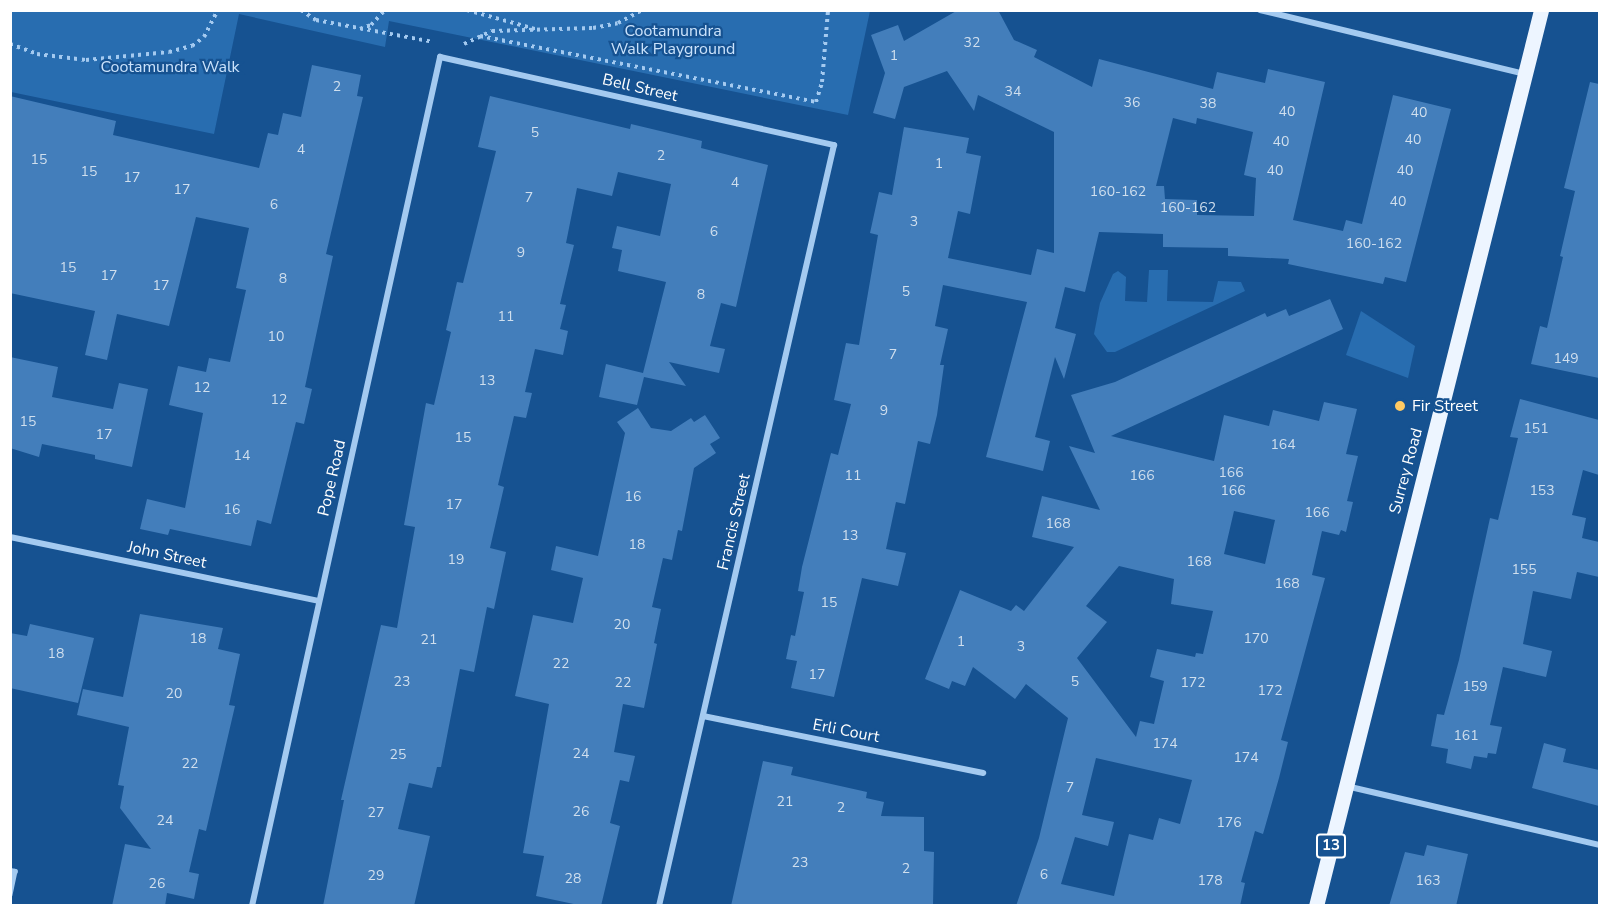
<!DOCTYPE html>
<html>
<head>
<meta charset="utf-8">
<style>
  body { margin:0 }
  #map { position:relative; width:1610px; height:916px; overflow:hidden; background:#165291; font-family:"Nunito Sans",sans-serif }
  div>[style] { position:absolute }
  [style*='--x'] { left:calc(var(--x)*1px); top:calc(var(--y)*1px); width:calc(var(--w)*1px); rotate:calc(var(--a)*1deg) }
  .green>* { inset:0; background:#286db0 }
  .building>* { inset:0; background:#437ebb }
  .path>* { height:4px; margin-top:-2px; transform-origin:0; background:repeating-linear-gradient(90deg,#a4caf0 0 3px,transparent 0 7.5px) }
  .service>* { height:4.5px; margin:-2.25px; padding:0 2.25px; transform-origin:2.25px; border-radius:2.25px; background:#a4caf0 }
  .minor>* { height:6px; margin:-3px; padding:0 3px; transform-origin:3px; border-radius:3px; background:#a4caf0 }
  .primary>* { height:15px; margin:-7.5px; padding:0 7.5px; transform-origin:7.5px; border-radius:7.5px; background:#edf5ff }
  .dots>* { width:16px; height:16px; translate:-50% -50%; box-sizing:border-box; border:3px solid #165291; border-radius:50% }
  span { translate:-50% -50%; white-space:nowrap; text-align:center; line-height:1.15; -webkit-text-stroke:4.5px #165291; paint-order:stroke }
  .number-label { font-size:14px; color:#d0dfee }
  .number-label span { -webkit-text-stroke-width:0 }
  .shield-label span { padding:2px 4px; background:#165291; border:2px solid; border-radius:4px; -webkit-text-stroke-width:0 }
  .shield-label { font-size:15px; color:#fff; font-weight:700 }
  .park-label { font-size:16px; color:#cbe3fc }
  .street-label { font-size:16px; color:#fff }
  .poi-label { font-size:16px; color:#fff }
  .left { translate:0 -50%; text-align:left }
  .frame { position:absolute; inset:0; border:12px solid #fff; pointer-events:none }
</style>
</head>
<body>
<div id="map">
  <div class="green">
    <div style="clip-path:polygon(11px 10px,870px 10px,870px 11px,848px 115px,389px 21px,385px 47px,239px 14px,214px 134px,11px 92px)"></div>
    <div style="clip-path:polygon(1149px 270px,1168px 270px,1167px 301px,1213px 302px,1218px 281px,1241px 282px,1245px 291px,1115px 352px,1107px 352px,1094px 334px,1100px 303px,1113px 274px,1118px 271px,1126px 277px,1125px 301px,1147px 302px)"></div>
    <div style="clip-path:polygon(1361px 311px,1415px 346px,1408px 378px,1346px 355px)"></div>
  </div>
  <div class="building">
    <div style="clip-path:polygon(evenodd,958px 10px,998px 10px,1014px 40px,1037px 50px,1034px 57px,1092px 87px,1099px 59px,1213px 89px,1217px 72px,1265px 83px,1268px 69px,1325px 82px,1293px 220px,1343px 231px,1346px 220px,1362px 224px,1393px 95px,1451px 109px,1406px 282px,1385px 277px,1383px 284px,1288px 264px,1289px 259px,1228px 256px,1228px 248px,1163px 247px,1163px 234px,1099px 232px,1085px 292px,1065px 287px,1055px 328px,1076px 334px,1064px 379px,1055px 357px,1035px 437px,1050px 441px,1043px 471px,986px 457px,1027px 302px,943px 285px,935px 326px,948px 329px,940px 365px,944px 365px,937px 415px,930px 444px,918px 441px,905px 504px,896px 502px,886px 549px,906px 553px,898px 586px,862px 578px,834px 697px,791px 688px,797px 661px,786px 659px,791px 635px,795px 636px,804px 592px,798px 591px,802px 567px,831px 453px,838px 455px,851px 404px,834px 400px,846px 343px,859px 345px,878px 235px,870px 233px,879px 192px,892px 195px,904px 127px,969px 138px,966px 153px,981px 156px,970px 214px,958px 211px,948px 258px,1031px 275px,1037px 249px,1054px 253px,1054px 132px,978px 95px,974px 111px,947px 71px,904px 87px,895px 119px,873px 113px,885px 73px,871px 35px,898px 25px,904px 41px,958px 10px,1173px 118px,1196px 124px,1197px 118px,1253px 132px,1244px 175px,1256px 178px,1254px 216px,1197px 215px,1197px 200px,1165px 199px,1164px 186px,1156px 186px,1173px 118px)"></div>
    <div style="clip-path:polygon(312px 65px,361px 75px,357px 96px,363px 97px,326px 254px,333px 256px,305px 387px,312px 389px,304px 424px,296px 422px,271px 524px,257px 520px,251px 546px,170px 529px,168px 535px,140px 529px,147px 499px,185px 508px,203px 413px,169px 405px,178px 366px,206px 372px,209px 358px,230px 362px,246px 290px,236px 288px,249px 228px,196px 217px,169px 326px,117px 314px,107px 360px,85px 355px,95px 311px,10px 293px,10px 96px,116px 121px,113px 135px,259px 168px,268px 133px,278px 135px,283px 113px,301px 117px)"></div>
    <div style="clip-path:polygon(1590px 82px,1599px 84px,1599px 378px,1531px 364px,1540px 326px,1547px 328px,1563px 257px,1560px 256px,1575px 191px,1564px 188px)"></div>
    <div style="clip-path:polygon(490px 96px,630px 129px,631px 124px,702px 141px,701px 148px,768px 165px,736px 307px,721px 303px,710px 346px,725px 349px,719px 373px,669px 362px,686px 386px,644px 377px,637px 405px,599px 397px,606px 364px,643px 373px,666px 282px,618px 271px,622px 250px,612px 248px,617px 226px,660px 236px,671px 184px,618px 172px,612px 196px,577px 188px,566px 243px,574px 245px,560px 304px,566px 305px,560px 329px,568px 331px,563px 355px,535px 349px,525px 392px,532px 393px,526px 418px,514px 416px,498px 485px,504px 487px,490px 548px,506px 552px,494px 609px,487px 607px,474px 672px,460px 669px,441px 767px,437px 767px,432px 788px,409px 783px,398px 829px,430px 836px,414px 906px,323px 906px,344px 800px,341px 800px,381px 625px,397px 628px,415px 527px,404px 525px,426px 403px,434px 405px,451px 332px,446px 330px,457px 282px,463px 283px,496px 151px,478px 147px)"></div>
    <div style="clip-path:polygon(evenodd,1330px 299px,1343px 329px,1111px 436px,1214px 461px,1224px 415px,1269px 426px,1273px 410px,1319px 421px,1324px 402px,1357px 409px,1346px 454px,1358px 456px,1347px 501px,1353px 502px,1346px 532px,1341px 530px,1339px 535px,1322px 531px,1312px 575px,1325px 578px,1281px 740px,1288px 742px,1279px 778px,1263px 834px,1255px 831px,1241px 882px,1245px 883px,1240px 906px,1016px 906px,1039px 838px,1068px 718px,1026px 684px,1015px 699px,973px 667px,965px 686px,952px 681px,949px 689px,925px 679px,960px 590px,1011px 611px,1016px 605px,1024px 611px,1074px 547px,1032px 537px,1042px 496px,1100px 510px,1069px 446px,1095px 453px,1071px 395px,1115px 382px,1265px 313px,1267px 317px,1286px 309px,1289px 316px,1330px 299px,1234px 511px,1275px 520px,1265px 564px,1224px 554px,1234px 511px,1330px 299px,1119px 566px,1174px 579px,1171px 604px,1213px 611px,1203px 654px,1196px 653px,1195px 657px,1157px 649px,1150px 677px,1164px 681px,1154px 724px,1140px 721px,1136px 737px,1077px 658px,1107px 622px,1086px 606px,1119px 566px,1330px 299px,1096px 758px,1192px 780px,1180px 824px,1159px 818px,1153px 840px,1129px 834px,1114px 896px,1061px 884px,1075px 837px,1108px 846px,1114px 822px,1082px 815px,1096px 758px)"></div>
    <div style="clip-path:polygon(10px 357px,58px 367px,52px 397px,113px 409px,119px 383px,148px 389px,132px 467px,95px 459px,95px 455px,42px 444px,39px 457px,10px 448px)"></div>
    <div style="clip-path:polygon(1520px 399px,1599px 420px,1599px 475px,1583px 470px,1572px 515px,1586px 518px,1582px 538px,1599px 542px,1599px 577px,1577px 572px,1571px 599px,1533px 591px,1523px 644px,1552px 651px,1546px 677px,1503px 667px,1490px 725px,1502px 727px,1496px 754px,1488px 753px,1487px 758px,1474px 756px,1471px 769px,1446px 763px,1448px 749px,1431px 746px,1437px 714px,1444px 715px,1459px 660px,1490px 518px,1498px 520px,1518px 438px,1510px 437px)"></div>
    <div style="clip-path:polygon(638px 408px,651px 428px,671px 431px,691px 418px,694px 422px,705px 415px,720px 438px,710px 444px,716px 453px,694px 468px,682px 531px,678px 530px,672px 560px,663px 558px,652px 607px,661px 609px,654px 643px,657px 644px,644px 708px,623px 704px,614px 752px,635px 756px,629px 782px,620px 780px,610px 823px,620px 826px,615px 847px,601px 906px,583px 906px,536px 896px,544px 856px,523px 853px,549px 704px,515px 696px,533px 615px,573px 623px,583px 578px,551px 570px,556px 546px,598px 556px,625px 433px,617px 422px)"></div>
    <div style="clip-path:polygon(140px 614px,223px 628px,218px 649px,240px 654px,229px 705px,235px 706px,206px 831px,199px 829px,189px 872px,199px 874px,194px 899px,167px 893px,165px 906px,112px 906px,125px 844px,151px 849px,120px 808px,124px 786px,118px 785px,129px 727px,77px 715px,83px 689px,123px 697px)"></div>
    <div style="clip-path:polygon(30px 624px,94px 638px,78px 703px,10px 688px,10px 633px,27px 636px)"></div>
    <div style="clip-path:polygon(1544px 743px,1566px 749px,1563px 762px,1599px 770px,1599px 806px,1532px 788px)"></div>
    <div style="clip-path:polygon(763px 761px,793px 767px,791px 775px,867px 792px,866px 798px,884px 802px,881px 816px,924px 817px,924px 851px,934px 852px,933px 906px,731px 906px)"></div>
    <div style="clip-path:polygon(1427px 845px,1468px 854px,1456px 906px,1389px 906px,1405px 852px,1424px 856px)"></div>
  </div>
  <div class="path">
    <div style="--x:301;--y:10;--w:18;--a:34"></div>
    <div style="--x:316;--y:20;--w:119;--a:10.6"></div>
    <div style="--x:467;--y:10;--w:71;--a:15.6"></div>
    <div style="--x:360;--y:29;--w:12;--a:-20"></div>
    <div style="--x:371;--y:25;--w:21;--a:-47"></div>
    <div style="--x:480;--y:36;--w:342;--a:11.1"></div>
    <div style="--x:816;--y:102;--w:21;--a:-73"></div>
    <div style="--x:822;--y:82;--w:72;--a:-85.2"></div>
    <div style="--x:10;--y:44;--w:29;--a:20"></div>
    <div style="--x:37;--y:54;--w:49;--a:7"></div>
    <div style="--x:86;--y:60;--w:83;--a:-5.5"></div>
    <div style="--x:169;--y:52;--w:24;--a:-15"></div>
    <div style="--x:192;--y:46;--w:15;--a:-37"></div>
    <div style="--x:204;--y:37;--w:30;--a:-63"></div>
    <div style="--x:464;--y:44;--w:31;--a:-25"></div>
    <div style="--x:492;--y:31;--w:101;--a:-1.7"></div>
    <div style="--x:593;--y:28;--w:25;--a:-11"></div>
    <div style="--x:618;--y:23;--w:27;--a:-28"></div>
  </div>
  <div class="service">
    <div style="--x:10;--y:870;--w:5;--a:11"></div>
    <div style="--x:15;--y:871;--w:24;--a:102"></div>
  </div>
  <div class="minor">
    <div style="--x:1260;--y:10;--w:272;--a:13.6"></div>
    <div style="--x:10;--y:537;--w:315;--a:11.7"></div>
    <div style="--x:703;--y:716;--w:286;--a:11.5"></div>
    <div style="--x:1346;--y:786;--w:261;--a:13.1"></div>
    <div style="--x:252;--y:906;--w:870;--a:-77.51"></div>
    <div style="--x:440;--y:57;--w:404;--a:12.6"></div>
    <div style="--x:834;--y:145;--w:781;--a:102.95"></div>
  </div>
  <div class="primary">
    <div style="--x:1316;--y:906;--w:924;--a:-75.9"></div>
  </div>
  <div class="dots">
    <div style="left:1400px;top:406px;background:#ffca63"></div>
  </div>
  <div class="number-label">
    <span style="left:972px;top:43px">32</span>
    <span style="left:894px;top:56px">1</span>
    <span style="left:337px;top:87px">2</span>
    <span style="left:1013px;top:92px">34</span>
    <span style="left:1132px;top:103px">36</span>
    <span style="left:1208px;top:104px">38</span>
    <span style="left:1287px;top:112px">40</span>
    <span style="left:1419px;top:113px">40</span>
    <span style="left:535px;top:133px">5</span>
    <span style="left:1413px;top:140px">40</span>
    <span style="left:1281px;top:142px">40</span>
    <span style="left:301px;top:150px">4</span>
    <span style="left:661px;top:156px">2</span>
    <span style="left:39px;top:160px">15</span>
    <span style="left:939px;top:164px">1</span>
    <span style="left:1275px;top:171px">40</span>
    <span style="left:1405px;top:171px">40</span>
    <span style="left:89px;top:172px">15</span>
    <span style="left:132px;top:178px">17</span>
    <span style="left:735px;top:183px">4</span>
    <span style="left:182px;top:190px">17</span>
    <span style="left:1118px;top:192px">160-162</span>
    <span style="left:529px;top:198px">7</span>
    <span style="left:1398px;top:202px">40</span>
    <span style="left:274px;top:205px">6</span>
    <span style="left:1188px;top:208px">160-162</span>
    <span style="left:914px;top:222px">3</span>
    <span style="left:714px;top:232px">6</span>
    <span style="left:1374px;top:244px">160-162</span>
    <span style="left:521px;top:253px">9</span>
    <span style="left:68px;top:268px">15</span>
    <span style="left:109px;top:276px">17</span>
    <span style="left:283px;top:279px">8</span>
    <span style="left:161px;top:286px">17</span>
    <span style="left:906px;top:292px">5</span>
    <span style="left:701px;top:295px">8</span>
    <span style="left:506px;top:317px">11</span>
    <span style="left:276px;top:337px">10</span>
    <span style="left:893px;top:355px">7</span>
    <span style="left:1566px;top:359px">149</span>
    <span style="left:487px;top:381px">13</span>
    <span style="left:202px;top:388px">12</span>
    <span style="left:279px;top:400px">12</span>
    <span style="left:884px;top:411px">9</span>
    <span style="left:28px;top:422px">15</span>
    <span style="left:1536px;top:429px">151</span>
    <span style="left:104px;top:435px">17</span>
    <span style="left:463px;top:438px">15</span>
    <span style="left:1283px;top:445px">164</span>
    <span style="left:242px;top:456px">14</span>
    <span style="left:1231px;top:473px">166</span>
    <span style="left:853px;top:476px">11</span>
    <span style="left:1142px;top:476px">166</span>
    <span style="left:1233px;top:491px">166</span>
    <span style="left:1542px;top:491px">153</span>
    <span style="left:633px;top:497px">16</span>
    <span style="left:454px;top:505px">17</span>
    <span style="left:232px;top:510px">16</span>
    <span style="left:1317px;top:513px">166</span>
    <span style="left:1058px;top:524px">168</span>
    <span style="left:850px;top:536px">13</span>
    <span style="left:637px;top:545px">18</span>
    <span style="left:456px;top:560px">19</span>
    <span style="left:1199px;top:562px">168</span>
    <span style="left:1524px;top:570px">155</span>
    <span style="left:1287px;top:584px">168</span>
    <span style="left:829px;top:603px">15</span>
    <span style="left:622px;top:625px">20</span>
    <span style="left:198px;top:639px">18</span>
    <span style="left:1256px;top:639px">170</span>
    <span style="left:429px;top:640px">21</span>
    <span style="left:961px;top:642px">1</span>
    <span style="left:1021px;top:647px">3</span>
    <span style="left:56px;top:654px">18</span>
    <span style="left:561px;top:664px">22</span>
    <span style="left:817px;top:675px">17</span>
    <span style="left:402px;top:682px">23</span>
    <span style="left:1075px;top:682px">5</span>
    <span style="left:623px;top:683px">22</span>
    <span style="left:1193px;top:683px">172</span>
    <span style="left:1475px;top:687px">159</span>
    <span style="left:1270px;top:691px">172</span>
    <span style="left:174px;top:694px">20</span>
    <span style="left:1466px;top:736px">161</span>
    <span style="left:1165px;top:744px">174</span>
    <span style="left:581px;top:754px">24</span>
    <span style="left:398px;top:755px">25</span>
    <span style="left:1246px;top:758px">174</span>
    <span style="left:190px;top:764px">22</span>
    <span style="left:1070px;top:788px">7</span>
    <span style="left:785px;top:802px">21</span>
    <span style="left:841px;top:808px">2</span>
    <span style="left:581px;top:812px">26</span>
    <span style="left:376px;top:813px">27</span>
    <span style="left:165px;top:821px">24</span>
    <span style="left:1229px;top:823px">176</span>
    <span style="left:800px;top:863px">23</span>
    <span style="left:906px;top:869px">2</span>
    <span style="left:1044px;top:875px">6</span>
    <span style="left:376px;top:876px">29</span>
    <span style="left:573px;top:879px">28</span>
    <span style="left:1210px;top:881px">178</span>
    <span style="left:1428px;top:881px">163</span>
    <span style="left:157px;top:884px">26</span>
  </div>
  <div class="shield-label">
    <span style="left:1331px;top:846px">13</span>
  </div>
  <div class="park-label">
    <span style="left:673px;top:40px">Cootamundra<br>Walk Playground</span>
    <span style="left:170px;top:67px">Cootamundra Walk</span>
  </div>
  <div class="street-label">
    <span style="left:640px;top:88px;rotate:13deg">Bell Street</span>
    <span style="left:1406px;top:471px;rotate:-75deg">Surrey Road</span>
    <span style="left:332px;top:478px;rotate:-77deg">Pope Road</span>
    <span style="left:734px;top:522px;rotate:-77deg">Francis Street</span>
    <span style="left:167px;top:555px;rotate:12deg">John Street</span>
    <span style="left:846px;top:731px;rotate:11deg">Erli Court</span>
  </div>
  <div class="poi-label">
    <span class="left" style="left:1412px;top:406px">Fir Street</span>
  </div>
  <div class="frame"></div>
</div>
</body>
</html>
